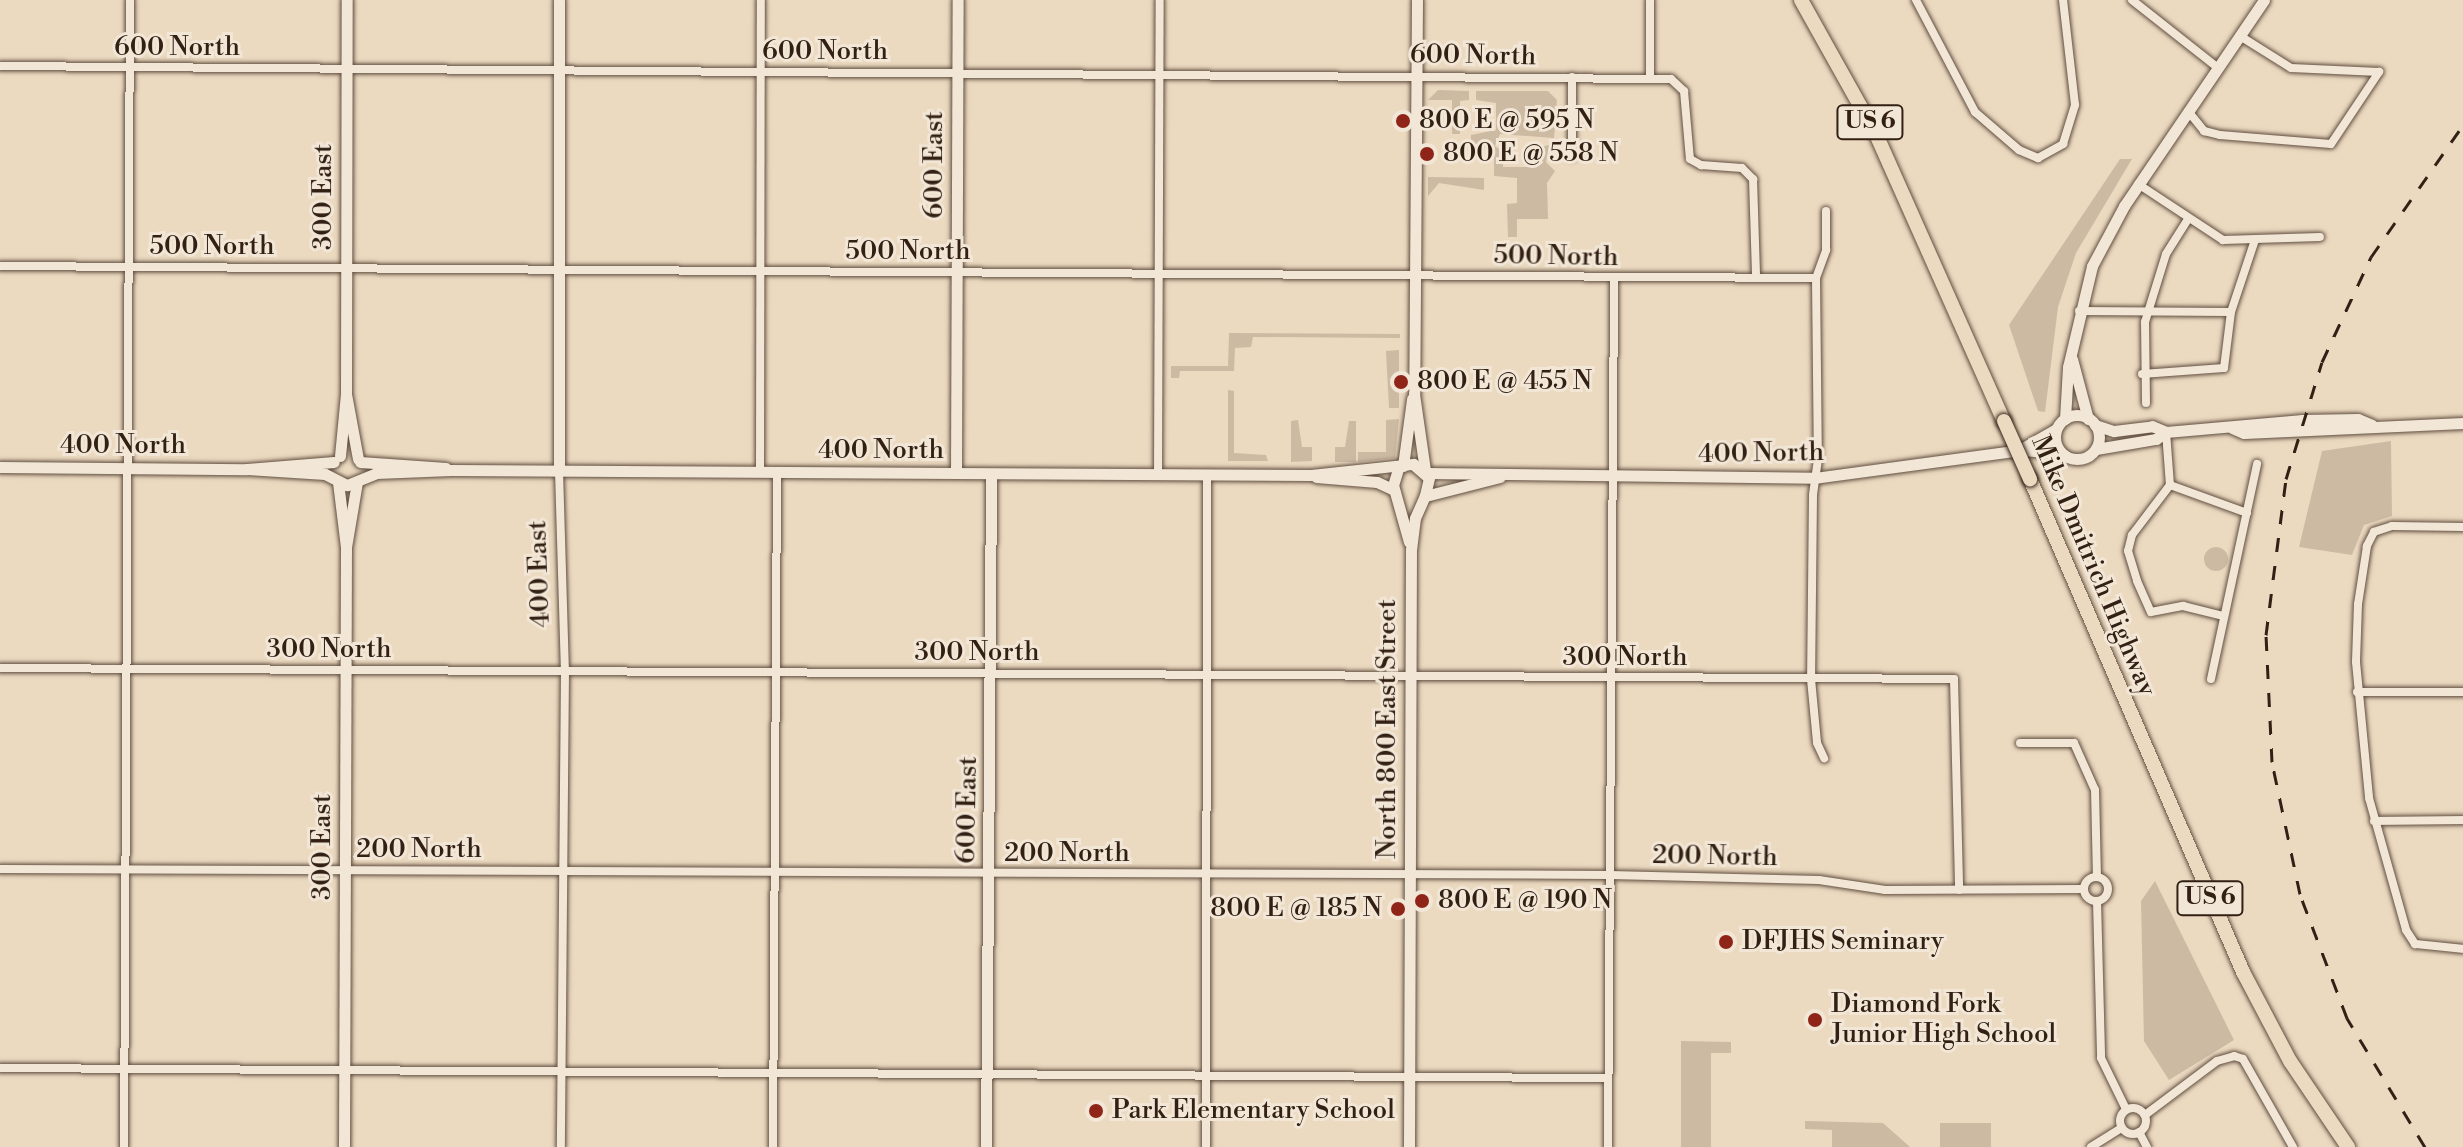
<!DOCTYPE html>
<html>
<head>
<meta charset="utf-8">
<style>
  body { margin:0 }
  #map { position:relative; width:2463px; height:1147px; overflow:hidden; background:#ebd9c0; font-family:"Libre Bodoni",serif }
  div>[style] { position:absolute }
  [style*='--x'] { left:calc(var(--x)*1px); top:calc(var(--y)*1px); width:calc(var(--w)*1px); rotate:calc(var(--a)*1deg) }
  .green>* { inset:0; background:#ccbaa3; transform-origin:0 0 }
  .round { border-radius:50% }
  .roads { filter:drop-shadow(0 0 2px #604e3f) drop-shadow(0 0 2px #604e3f) }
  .street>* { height:8px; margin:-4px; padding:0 4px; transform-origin:4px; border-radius:4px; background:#f2e6d6 }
  .street>.ring { margin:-4px; padding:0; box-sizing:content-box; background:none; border:8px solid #f2e6d6; border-radius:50% }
  .secondary>* { height:11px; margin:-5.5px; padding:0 5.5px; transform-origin:5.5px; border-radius:5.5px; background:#f2e6d6 }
  .secondary>.ring { margin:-5.5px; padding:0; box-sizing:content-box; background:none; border:11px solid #f2e6d6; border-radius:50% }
  .highway>* { height:14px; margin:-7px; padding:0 7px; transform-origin:7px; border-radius:7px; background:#ebd9c0 }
  .rail>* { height:3px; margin-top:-1.5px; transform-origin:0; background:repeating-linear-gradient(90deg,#322014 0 14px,transparent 0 28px) }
  .bridges { filter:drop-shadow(0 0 2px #322014) drop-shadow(0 0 2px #322014) }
  .highway-bridge>* { height:14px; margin:-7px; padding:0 7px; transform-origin:7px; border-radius:7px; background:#ebd9c0 }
  .dots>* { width:22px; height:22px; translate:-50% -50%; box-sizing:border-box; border:4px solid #f2e6d6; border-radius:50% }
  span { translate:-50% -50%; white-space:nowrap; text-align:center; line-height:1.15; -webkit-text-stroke:6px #f2e6d6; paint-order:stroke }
  .shield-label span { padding:2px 6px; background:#f2e6d6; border:2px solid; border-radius:6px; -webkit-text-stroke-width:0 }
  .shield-label { font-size:24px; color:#322014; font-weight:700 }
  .street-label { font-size:26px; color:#322014 }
  .poi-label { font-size:26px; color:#322014 }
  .left { translate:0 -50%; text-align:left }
  .right { translate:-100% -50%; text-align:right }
</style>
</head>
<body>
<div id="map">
  <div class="green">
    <div style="clip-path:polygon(1438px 90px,1469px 91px,1469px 100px,1460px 101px,1460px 134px,1452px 134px,1452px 100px,1428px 100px)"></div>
    <div style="clip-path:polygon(1476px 91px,1548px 91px,1557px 100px,1554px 138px,1500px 134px,1495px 146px,1503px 152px,1503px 167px,1531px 167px,1531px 150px,1549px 145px,1546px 162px,1555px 171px,1547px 183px,1548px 219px,1517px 219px,1517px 237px,1508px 237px,1507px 204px,1517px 203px,1517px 178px,1494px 176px,1494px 148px,1471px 147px,1471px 135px,1496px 130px,1496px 103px,1476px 100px)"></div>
    <div style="clip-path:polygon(2120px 159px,2132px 159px,2076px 253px,2058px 307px,2045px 412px,2038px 411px,2009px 325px)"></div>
    <div style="clip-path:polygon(1428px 177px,1484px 178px,1484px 190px,1439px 183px,1428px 196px)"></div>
    <div style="clip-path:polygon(1229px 333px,1400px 334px,1400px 338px,1253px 337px,1251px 347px,1235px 348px,1234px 371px,1180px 371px,1179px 378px,1171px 378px,1171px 366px,1228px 366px)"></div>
    <div style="clip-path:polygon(1399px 350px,1399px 408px,1389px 408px,1386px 351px)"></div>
    <div style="clip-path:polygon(1228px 390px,1234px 391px,1234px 453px,1266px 455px,1268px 461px,1228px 461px)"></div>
    <div style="clip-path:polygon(1399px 419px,1395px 458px,1358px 462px,1358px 452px,1386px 452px,1386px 420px)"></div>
    <div style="clip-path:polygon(1298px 420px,1302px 447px,1312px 447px,1312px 461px,1291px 462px,1291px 421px)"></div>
    <div style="clip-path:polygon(1349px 421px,1356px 421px,1356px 462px,1335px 462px,1335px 447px,1345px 447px)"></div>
    <div style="clip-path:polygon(2391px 441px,2392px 516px,2364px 525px,2352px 555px,2299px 547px,2322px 451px)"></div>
    <div class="round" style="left:2204px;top:547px;width:24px;height:24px"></div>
    <div style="clip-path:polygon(2155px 881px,2234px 1040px,2169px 1080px,2144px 1041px,2141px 901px)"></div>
    <div style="clip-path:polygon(1681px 1041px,1731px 1042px,1731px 1053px,1711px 1053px,1711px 1147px,1681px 1147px)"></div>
    <div style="clip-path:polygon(1805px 1121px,1883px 1123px,1910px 1147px,1832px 1147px,1832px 1130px,1805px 1129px)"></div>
    <div style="left:1940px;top:1123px;width:51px;height:24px"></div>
  </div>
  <div class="roads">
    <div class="street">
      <div style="--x:1916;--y:0;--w:127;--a:62.2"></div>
      <div style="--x:1975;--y:112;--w:58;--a:40.8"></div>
      <div style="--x:2019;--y:150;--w:21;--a:23"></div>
      <div style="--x:2038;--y:158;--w:29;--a:-29"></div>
      <div style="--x:2063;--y:144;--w:41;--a:-72.9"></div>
      <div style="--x:2075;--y:105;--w:106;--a:-96.5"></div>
      <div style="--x:2132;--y:0;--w:110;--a:38.3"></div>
      <div style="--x:2240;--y:36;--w:60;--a:32.1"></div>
      <div style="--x:2291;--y:68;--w:88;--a:2.6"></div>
      <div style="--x:0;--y:66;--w:1671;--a:0.45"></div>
      <div style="--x:1671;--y:79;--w:18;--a:43"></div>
      <div style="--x:1684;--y:91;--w:68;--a:85"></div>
      <div style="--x:1690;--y:159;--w:13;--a:29"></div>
      <div style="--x:1701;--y:165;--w:41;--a:4.2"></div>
      <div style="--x:1742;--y:168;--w:16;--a:45"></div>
      <div style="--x:1753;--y:179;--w:97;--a:88.2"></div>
      <div style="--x:1572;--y:77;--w:79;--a:90"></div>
      <div style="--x:1650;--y:77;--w:77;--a:-90"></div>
      <div style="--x:2188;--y:111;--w:26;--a:51"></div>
      <div style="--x:2204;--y:131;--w:16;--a:14"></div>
      <div style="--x:2220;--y:135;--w:111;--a:4.6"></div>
      <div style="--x:2331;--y:144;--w:87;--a:-56.3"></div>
      <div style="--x:2138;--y:184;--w:102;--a:33.4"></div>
      <div style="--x:2223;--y:240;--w:97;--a:-1.8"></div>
      <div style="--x:0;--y:266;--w:1816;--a:0.38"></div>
      <div style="--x:1816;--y:278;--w:181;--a:89.4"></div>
      <div style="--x:1818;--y:459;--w:36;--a:98"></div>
      <div style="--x:1813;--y:495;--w:184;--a:90.6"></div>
      <div style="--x:1811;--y:679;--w:64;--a:84.6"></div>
      <div style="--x:1817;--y:743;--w:17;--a:65"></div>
      <div style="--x:1816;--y:278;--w:30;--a:-70"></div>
      <div style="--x:1826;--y:250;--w:39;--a:-90"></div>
      <div style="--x:2079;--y:311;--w:152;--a:0.4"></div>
      <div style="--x:2142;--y:374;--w:82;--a:-4.2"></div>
      <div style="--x:2224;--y:368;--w:56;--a:-82.9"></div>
      <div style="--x:2231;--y:312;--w:76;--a:-71.6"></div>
      <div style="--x:2146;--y:403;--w:81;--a:-90.7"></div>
      <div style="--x:2145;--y:322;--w:71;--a:-72.8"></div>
      <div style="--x:2166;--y:254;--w:41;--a:-57.8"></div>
      <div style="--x:2166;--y:432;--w:53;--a:85.7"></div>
      <div style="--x:2170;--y:485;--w:63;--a:127.2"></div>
      <div style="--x:2132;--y:535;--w:16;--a:104"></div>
      <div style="--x:2128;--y:551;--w:31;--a:73"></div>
      <div style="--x:2137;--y:581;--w:34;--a:66"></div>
      <div style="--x:2151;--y:612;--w:33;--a:-11"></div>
      <div style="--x:2183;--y:606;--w:41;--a:14"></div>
      <div style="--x:559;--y:471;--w:200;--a:88.3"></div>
      <div style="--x:565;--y:671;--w:476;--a:90.5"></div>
      <div style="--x:760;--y:472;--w:472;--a:-89.9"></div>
      <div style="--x:1158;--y:475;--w:475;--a:-89.8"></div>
      <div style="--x:2170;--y:485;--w:82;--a:20"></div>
      <div style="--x:2463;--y:527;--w:71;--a:-179.2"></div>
      <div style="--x:2392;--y:526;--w:19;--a:162"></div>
      <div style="--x:2374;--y:532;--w:16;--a:117"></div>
      <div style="--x:2367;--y:546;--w:59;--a:98.8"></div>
      <div style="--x:2358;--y:604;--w:58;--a:92"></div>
      <div style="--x:2356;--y:662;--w:137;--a:84.5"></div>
      <div style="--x:2369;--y:798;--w:137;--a:74.3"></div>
      <div style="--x:2406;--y:930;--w:17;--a:57"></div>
      <div style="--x:2415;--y:944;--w:48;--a:5.9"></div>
      <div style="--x:0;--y:668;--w:1954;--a:0.32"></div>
      <div style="--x:1954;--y:679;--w:211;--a:88.6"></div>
      <div style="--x:2211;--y:679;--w:220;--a:-77.9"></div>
      <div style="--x:2357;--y:692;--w:106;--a:0"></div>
      <div style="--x:2020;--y:743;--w:54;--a:0"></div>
      <div style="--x:2074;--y:743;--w:51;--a:65.9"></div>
      <div style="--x:2095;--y:790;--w:87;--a:88.7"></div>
      <div style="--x:2374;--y:821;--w:89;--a:-0.6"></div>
      <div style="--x:0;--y:869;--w:1610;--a:0.21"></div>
      <div style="--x:1610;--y:875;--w:209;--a:1.4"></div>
      <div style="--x:1819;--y:880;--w:67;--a:8.6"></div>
      <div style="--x:1885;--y:890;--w:199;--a:-0.3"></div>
      <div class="ring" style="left:2084px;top:877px;width:16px;height:16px"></div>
      <div style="--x:2097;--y:901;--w:157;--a:88.5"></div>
      <div style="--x:2101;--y:1058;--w:57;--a:63.9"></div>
      <div style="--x:0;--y:1068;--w:1608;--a:0.36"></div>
      <div class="ring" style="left:2120px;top:1108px;width:18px;height:18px"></div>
      <div style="--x:2145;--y:1115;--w:90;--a:-36.9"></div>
      <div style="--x:2217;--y:1061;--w:18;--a:-16"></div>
      <div style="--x:2234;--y:1056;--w:9;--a:18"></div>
      <div style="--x:2243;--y:1059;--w:101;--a:60.4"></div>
      <div style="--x:2139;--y:1132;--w:17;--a:62"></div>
      <div style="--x:124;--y:1147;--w:1147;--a:-89.7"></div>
      <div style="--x:773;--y:1147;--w:675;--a:-89.66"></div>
      <div style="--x:1206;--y:1147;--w:672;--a:-89.91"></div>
      <div style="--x:1608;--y:1147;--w:869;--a:-89.6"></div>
      <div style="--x:2091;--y:1147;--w:36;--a:-32"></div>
    </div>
    <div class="secondary">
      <div style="--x:559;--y:0;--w:471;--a:90"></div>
      <div style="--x:1417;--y:0;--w:394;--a:90.4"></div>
      <div style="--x:1414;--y:394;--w:77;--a:81.8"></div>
      <div style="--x:2072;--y:359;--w:62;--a:75.1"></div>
      <div style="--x:346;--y:394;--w:66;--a:79.5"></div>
      <div class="ring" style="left:2055px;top:415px;width:33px;height:33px"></div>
      <div style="--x:2065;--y:419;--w:52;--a:-86.7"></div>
      <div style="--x:2068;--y:367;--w:104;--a:-76.6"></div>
      <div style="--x:2092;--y:266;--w:68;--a:-61.9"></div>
      <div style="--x:2124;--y:206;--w:249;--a:-55.8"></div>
      <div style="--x:2095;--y:425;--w:20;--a:18"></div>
      <div style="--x:2114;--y:431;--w:38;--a:-7"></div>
      <div style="--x:2152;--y:426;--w:15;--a:23"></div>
      <div style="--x:2166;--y:432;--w:137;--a:-5"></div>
      <div style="--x:2302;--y:420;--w:56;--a:-1"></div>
      <div style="--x:2358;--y:419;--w:15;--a:23"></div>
      <div style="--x:2232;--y:428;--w:13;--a:23"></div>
      <div style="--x:2244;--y:433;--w:219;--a:-2.6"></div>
      <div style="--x:2021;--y:449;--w:40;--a:-29.7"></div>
      <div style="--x:2096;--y:449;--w:61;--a:-9.5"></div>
      <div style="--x:2156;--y:439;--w:12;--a:-35"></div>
      <div style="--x:340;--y:456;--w:62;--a:-84.5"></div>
      <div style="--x:346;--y:394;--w:394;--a:-89.9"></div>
      <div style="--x:360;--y:462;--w:86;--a:4"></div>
      <div style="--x:1403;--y:466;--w:68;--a:-82.3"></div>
      <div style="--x:0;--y:467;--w:247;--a:0.5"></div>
      <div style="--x:247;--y:469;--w:87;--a:-4.6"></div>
      <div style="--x:247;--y:469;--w:78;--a:3.7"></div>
      <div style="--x:325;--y:474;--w:25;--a:27"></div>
      <div style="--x:347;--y:485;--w:31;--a:-22"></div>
      <div style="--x:376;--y:473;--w:75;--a:-2.3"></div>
      <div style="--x:451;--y:470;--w:860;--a:0.33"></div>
      <div style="--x:1311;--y:475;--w:103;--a:-6.2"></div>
      <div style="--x:1413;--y:464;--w:21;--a:41"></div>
      <div style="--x:1429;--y:478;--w:18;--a:103"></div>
      <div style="--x:1398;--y:469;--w:17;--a:107"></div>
      <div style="--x:1393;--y:485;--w:59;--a:74.3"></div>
      <div style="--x:956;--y:473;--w:473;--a:-89.8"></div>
      <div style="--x:1427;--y:473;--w:387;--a:0.7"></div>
      <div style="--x:1814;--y:478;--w:209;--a:-7.7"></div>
      <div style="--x:2021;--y:450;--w:40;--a:4.3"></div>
      <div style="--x:1316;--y:477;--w:61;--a:4.7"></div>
      <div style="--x:1377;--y:482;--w:19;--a:25"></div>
      <div style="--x:338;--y:482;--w:65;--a:83"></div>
      <div style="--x:346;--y:547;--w:600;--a:90.19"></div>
      <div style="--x:346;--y:547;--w:66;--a:-80.4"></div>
      <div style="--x:986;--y:1147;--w:673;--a:-89.57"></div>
      <div style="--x:1409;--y:1147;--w:597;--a:-89.81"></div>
      <div style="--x:1411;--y:550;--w:32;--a:-83"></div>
      <div style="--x:1415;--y:518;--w:24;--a:-66"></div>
      <div style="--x:1425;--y:496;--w:77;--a:-14.2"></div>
    </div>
    <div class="highway">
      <div style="--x:1801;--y:0;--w:154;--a:60.8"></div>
      <div style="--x:1876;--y:134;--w:314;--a:66"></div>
      <div style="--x:2030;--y:479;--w:537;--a:66.63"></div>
      <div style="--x:2243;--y:972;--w:101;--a:62.2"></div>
      <div style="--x:2290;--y:1061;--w:104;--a:56"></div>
    </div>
  </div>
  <div class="rail">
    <div style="--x:2425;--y:1147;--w:151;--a:-121.2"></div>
    <div style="--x:2347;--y:1018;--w:133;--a:-110.8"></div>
    <div style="--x:2300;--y:894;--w:135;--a:-102"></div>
    <div style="--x:2272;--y:762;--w:127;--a:-92.7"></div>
    <div style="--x:2266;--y:635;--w:157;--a:-82.7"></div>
    <div style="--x:2286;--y:479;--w:122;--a:-72.9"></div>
    <div style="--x:2322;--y:362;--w:116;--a:-65"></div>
    <div style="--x:2371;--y:257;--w:161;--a:-55.1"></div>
  </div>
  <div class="bridges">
    <div class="highway-bridge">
      <div style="--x:2004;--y:421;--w:64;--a:65.9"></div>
    </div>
  </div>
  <div class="dots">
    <div style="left:1403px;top:121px;background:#8f2418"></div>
    <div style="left:1427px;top:154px;background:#8f2418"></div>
    <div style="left:1401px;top:382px;background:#8f2418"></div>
    <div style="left:1422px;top:901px;background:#8f2418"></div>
    <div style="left:1398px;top:909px;background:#8f2418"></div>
    <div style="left:1726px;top:942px;background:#8f2418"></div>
    <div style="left:1815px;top:1020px;background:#8f2418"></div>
    <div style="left:1096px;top:1111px;background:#8f2418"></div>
  </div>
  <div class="shield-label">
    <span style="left:1870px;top:122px">US 6</span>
    <span style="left:2210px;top:898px">US 6</span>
  </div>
  <div class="street-label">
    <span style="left:177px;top:48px">600 North</span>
    <span style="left:825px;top:52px">600 North</span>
    <span style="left:1473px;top:56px;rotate:1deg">600 North</span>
    <span style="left:935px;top:165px;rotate:-90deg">600 East</span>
    <span style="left:324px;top:197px;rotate:-90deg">300 East</span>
    <span style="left:212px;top:247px">500 North</span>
    <span style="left:908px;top:252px">500 North</span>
    <span style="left:1556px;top:257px;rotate:1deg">500 North</span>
    <span style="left:123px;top:446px">400 North</span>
    <span style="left:881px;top:451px">400 North</span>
    <span style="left:1761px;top:454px;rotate:-1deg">400 North</span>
    <span style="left:2093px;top:566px;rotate:67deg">Mike Dmitrich Highway</span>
    <span style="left:540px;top:574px;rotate:-92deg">400 East</span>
    <span style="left:329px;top:650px">300 North</span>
    <span style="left:977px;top:653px">300 North</span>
    <span style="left:1625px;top:658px">300 North</span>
    <span style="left:1388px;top:729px;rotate:-90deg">North 800 East Street</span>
    <span style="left:968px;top:810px;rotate:-89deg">600 East</span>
    <span style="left:323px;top:847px;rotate:-90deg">300 East</span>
    <span style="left:419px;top:850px">200 North</span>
    <span style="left:1067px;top:854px">200 North</span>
    <span style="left:1715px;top:857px;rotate:1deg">200 North</span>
  </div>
  <div class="poi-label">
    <span class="left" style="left:1419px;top:121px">800 E @ 595 N</span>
    <span class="left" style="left:1443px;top:154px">800 E @ 558 N</span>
    <span class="left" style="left:1417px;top:382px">800 E @ 455 N</span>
    <span class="left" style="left:1438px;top:901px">800 E @ 190 N</span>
    <span class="right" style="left:1382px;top:909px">800 E @ 185 N</span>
    <span class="left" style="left:1742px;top:942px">DFJHS Seminary</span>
    <span class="left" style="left:1831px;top:1020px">Diamond Fork<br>Junior High School</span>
    <span class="left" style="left:1112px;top:1111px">Park Elementary School</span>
  </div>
</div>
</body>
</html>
